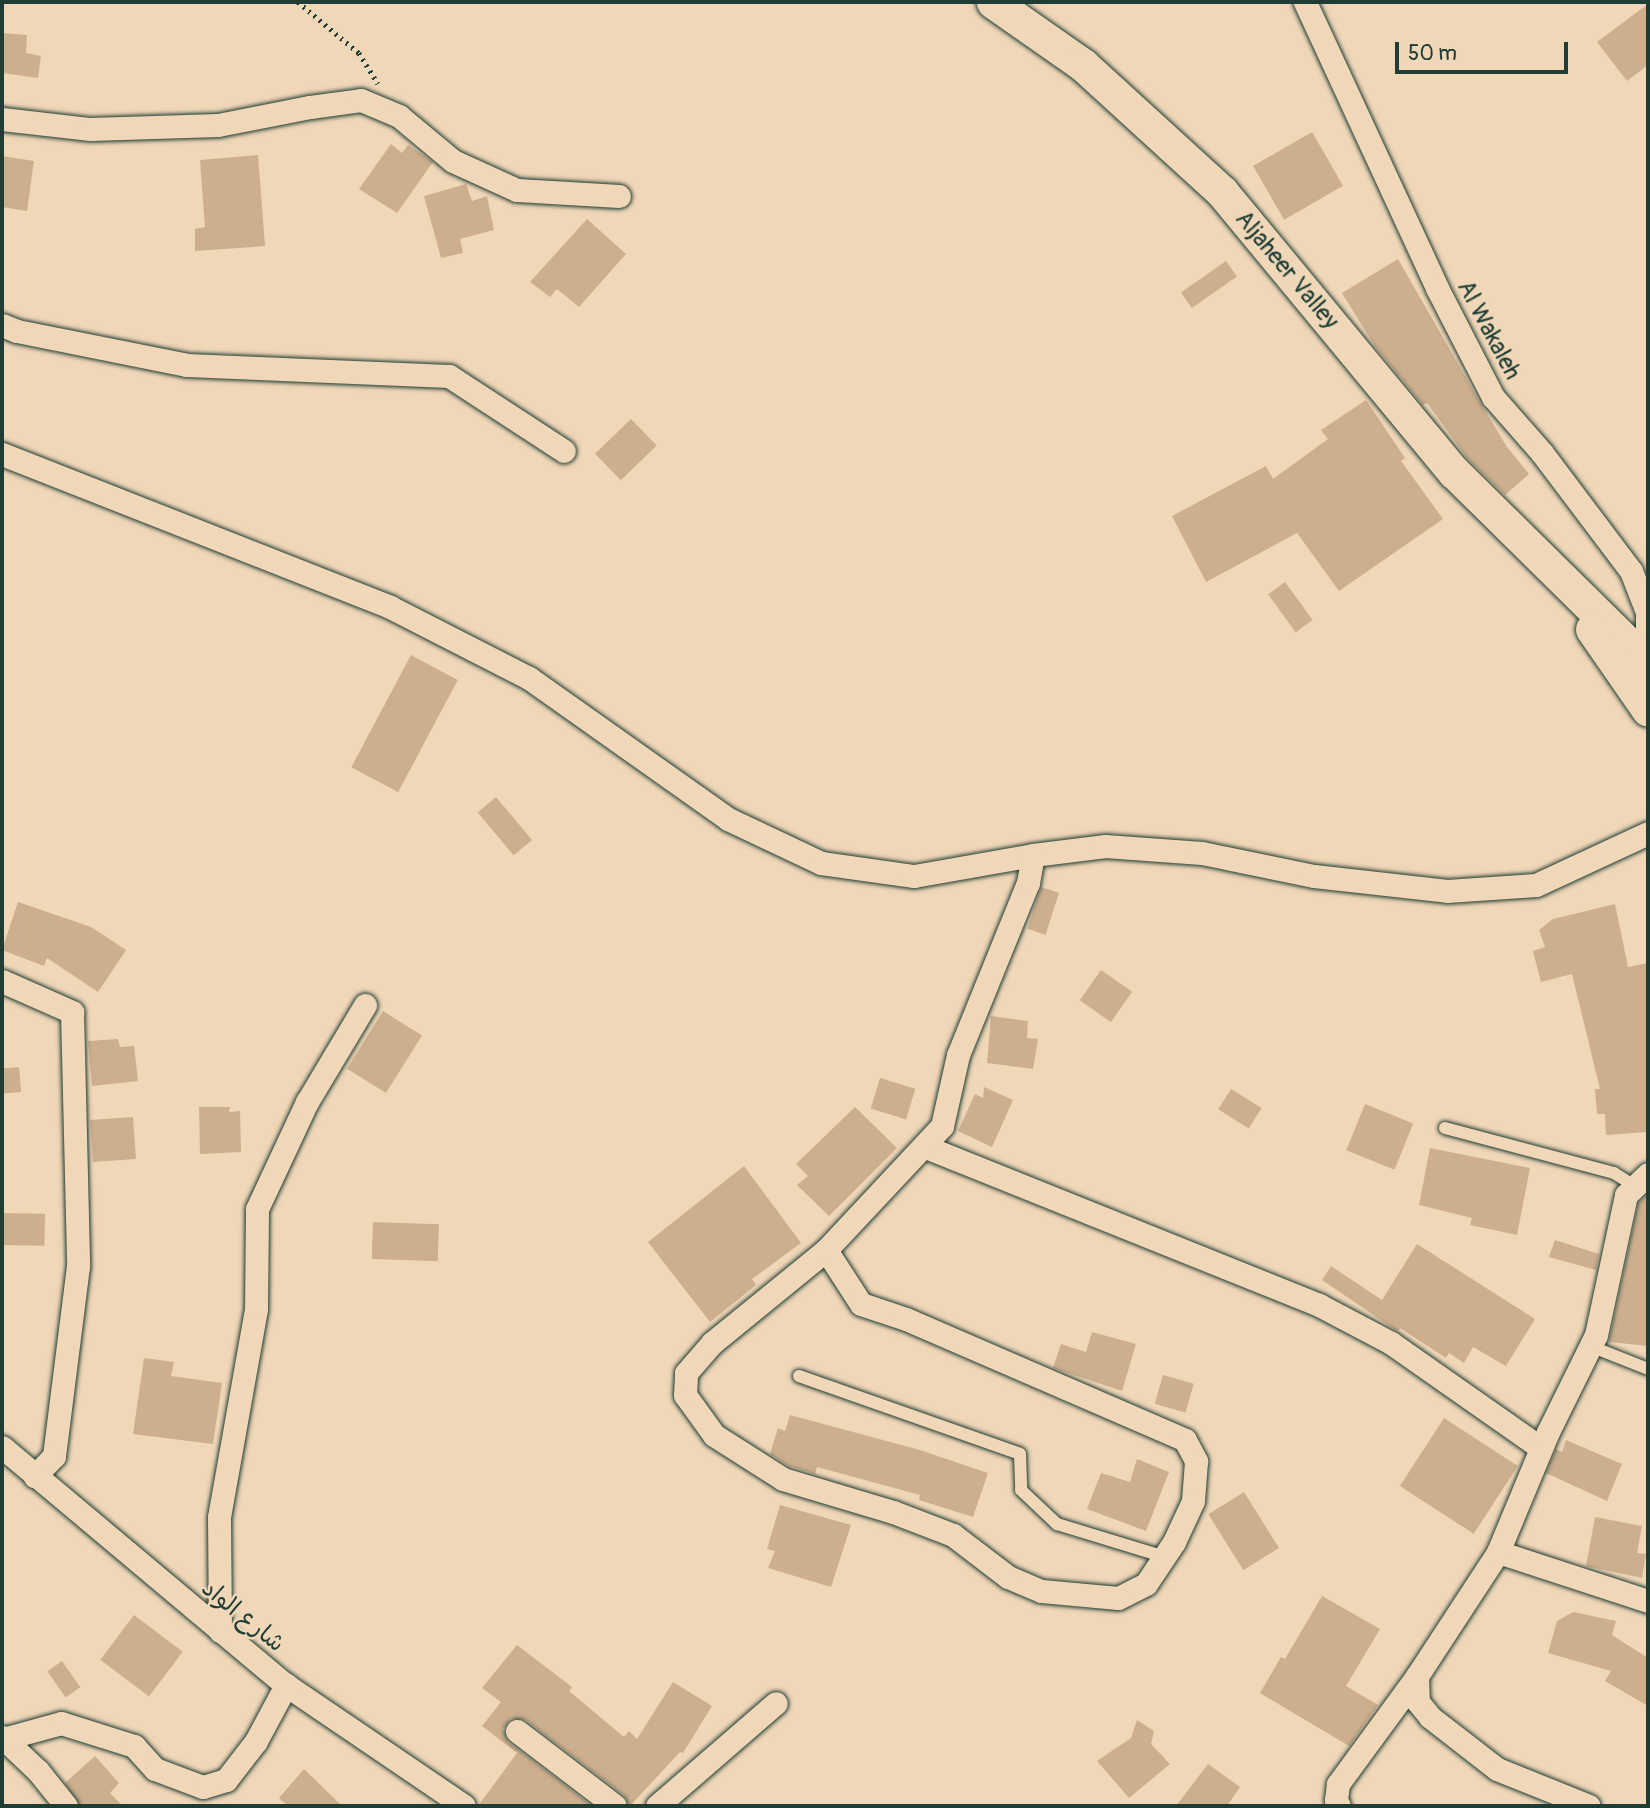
<!DOCTYPE html>
<html>
<head>
<meta charset="utf-8">
<style>
  body { margin:0 }
  #map { position:relative; width:1650px; height:1808px; overflow:hidden; background:#f0d7b8; font-family:Pangolin,"Playpen Sans Arabic",sans-serif }
  div>[style] { position:absolute }
  [style*='--x'] { left:calc(var(--x)*1px); top:calc(var(--y)*1px); width:calc(var(--w)*1px); rotate:calc(var(--a)*1deg) }
  .building>* { inset:0; background:#cdaf8e; transform-origin:0 0 }
  .path>* { height:4.5px; margin-top:-2.25px; transform-origin:0; background:repeating-linear-gradient(90deg,#1f3d34 0 2px,transparent 0 7px) }
  .roads { filter:drop-shadow(0 0 2px #1f3d34) drop-shadow(0 0 2px #1f3d34) }
  .lane>* { height:12px; margin:-6px; padding:0 6px; transform-origin:6px; border-radius:6px; background:#f0d7b8 }
  .street>* { height:23px; margin:-11.5px; padding:0 11.5px; transform-origin:11.5px; border-radius:11.5px; background:#f0d7b8 }
  .secondary>* { height:33px; margin:-16.5px; padding:0 16.5px; transform-origin:16.5px; border-radius:16.5px; background:#f0d7b8 }
  span { translate:-50% -50%; white-space:nowrap; text-align:center; line-height:1.15; -webkit-text-stroke:5px #f0d7b8; paint-order:stroke }
  .street-label { font-size:24px; color:#1f3d34 }
  .frame { position:absolute; inset:0; border:4px solid #1f3d34; pointer-events:none }
  .scale { position:absolute; left:1395px; top:42px; width:173px; height:32px; box-sizing:border-box; border:4px solid #1f3d34; border-top:0; padding-left:9px; font-size:21px; line-height:24px; white-space:nowrap; color:#1f3d34; -webkit-text-stroke:5px #f0d7b8; paint-order:stroke }
</style>
</head>
<body>
<div id="map">
  <div class="building">
    <div style="clip-path:polygon(1648px 4px,1648px 65px,1627px 81px,1597px 42px)"></div>
    <div style="clip-path:polygon(2px 33px,27px 35px,26px 53px,41px 56px,38px 78px,2px 73px)"></div>
    <div style="left:1312px;top:132px;width:62px;height:68px;rotate:60deg"></div>
    <div style="clip-path:polygon(391px 144px,402px 153px,408px 145px,433px 162px,397px 213px,359px 189px)"></div>
    <div style="clip-path:polygon(258px 155px,265px 246px,195px 251px,195px 229px,205px 227px,200px 160px)"></div>
    <div style="clip-path:polygon(2px 156px,34px 161px,27px 211px,2px 207px)"></div>
    <div style="clip-path:polygon(466px 184px,472px 201px,487px 196px,494px 230px,460px 239px,463px 253px,441px 258px,424px 196px)"></div>
    <div style="clip-path:polygon(587px 219px,626px 254px,579px 307px,557px 289px,550px 297px,530px 282px)"></div>
    <div style="clip-path:polygon(1398px 259px,1481px 404px,1507px 447px,1529px 474px,1505px 495px,1468px 459px,1427px 403px,1423px 405px,1374px 345px,1342px 293px)"></div>
    <div style="left:1226px;top:261px;width:19px;height:55px;rotate:55deg"></div>
    <div style="clip-path:polygon(1366px 400px,1405px 458px,1401px 461px,1443px 519px,1339px 591px,1297px 533px,1206px 582px,1172px 516px,1266px 466px,1273px 479px,1328px 439px,1321px 430px)"></div>
    <div style="left:631px;top:419px;width:37px;height:50px;rotate:46deg"></div>
    <div style="left:1285px;top:582px;width:47px;height:21px;rotate:54deg"></div>
    <div style="left:411px;top:655px;width:53px;height:127px;rotate:28deg"></div>
    <div style="left:496px;top:797px;width:56px;height:24px;rotate:50deg"></div>
    <div style="left:1041px;top:887px;width:19px;height:44px;rotate:18deg"></div>
    <div style="clip-path:polygon(18px 902px,91px 927px,126px 950px,98px 992px,47px 958px,44px 966px,2px 950px)"></div>
    <div style="clip-path:polygon(1615px 904px,1628px 967px,1648px 963px,1648px 1132px,1606px 1135px,1605px 1114px,1597px 1114px,1595px 1089px,1600px 1089px,1572px 974px,1541px 982px,1533px 951px,1545px 947px,1539px 930px,1553px 919px)"></div>
    <div style="left:1101px;top:970px;width:38px;height:37px;rotate:35deg"></div>
    <div style="left:383px;top:1011px;width:46px;height:68px;rotate:32deg"></div>
    <div style="clip-path:polygon(991px 1016px,1028px 1021px,1027px 1038px,1038px 1039px,1033px 1069px,987px 1063px)"></div>
    <div style="clip-path:polygon(118px 1039px,120px 1047px,134px 1046px,138px 1081px,92px 1086px,88px 1041px)"></div>
    <div style="left:19px;top:1067px;width:25px;height:17px;rotate:85deg"></div>
    <div style="left:880px;top:1078px;width:37px;height:32px;rotate:17deg"></div>
    <div style="clip-path:polygon(984px 1087px,1013px 1100px,992px 1147px,958px 1131px,975px 1094px,983px 1098px)"></div>
    <div style="left:1231px;top:1089px;width:36px;height:24px;rotate:32deg"></div>
    <div style="left:1365px;top:1104px;width:52px;height:50px;rotate:22deg"></div>
    <div style="clip-path:polygon(199px 1107px,230px 1107px,229px 1112px,240px 1111px,241px 1152px,200px 1154px)"></div>
    <div style="clip-path:polygon(855px 1107px,897px 1148px,829px 1216px,797px 1185px,808px 1176px,796px 1164px)"></div>
    <div style="left:133px;top:1117px;width:42px;height:43px;rotate:86deg"></div>
    <div style="clip-path:polygon(1430px 1148px,1530px 1168px,1517px 1235px,1470px 1225px,1472px 1218px,1419px 1205px)"></div>
    <div style="clip-path:polygon(744px 1166px,801px 1243px,752px 1279px,756px 1285px,710px 1322px,648px 1242px)"></div>
    <div style="clip-path:polygon(1648px 1193px,1648px 1346px,1609px 1342px,1638px 1204px)"></div>
    <div style="left:2px;top:1213px;width:43px;height:32px;rotate:1deg"></div>
    <div style="left:373px;top:1222px;width:66px;height:37px;rotate:2deg"></div>
    <div style="clip-path:polygon(1555px 1240px,1599px 1254px,1596px 1270px,1549px 1257px)"></div>
    <div style="clip-path:polygon(1417px 1244px,1535px 1319px,1506px 1366px,1473px 1347px,1464px 1363px,1449px 1353px,1446px 1358px,1400px 1328px,1398px 1331px,1394px 1329px,1322px 1280px,1331px 1266px,1382px 1300px)"></div>
    <div style="clip-path:polygon(1092px 1332px,1136px 1344px,1122px 1391px,1053px 1368px,1061px 1344px,1086px 1352px)"></div>
    <div style="clip-path:polygon(144px 1358px,174px 1362px,171px 1376px,222px 1383px,213px 1444px,133px 1434px)"></div>
    <div style="left:1163px;top:1375px;width:32px;height:30px;rotate:16deg"></div>
    <div style="clip-path:polygon(790px 1415px,920px 1450px,988px 1473px,973px 1517px,919px 1500px,920px 1495px,817px 1467px,815px 1474px,789px 1466px,770px 1454px,778px 1428px,785px 1431px)"></div>
    <div style="left:1444px;top:1418px;width:88px;height:81px;rotate:33deg"></div>
    <div style="clip-path:polygon(1566px 1440px,1622px 1464px,1607px 1501px,1546px 1473px,1556px 1449px,1562px 1452px)"></div>
    <div style="clip-path:polygon(1137px 1459px,1169px 1472px,1146px 1531px,1087px 1509px,1101px 1473px,1130px 1482px)"></div>
    <div style="left:1244px;top:1492px;width:66px;height:42px;rotate:58deg"></div>
    <div style="clip-path:polygon(780px 1505px,851px 1525px,831px 1587px,768px 1568px,775px 1551px,767px 1549px)"></div>
    <div style="clip-path:polygon(1595px 1517px,1642px 1526px,1637px 1553px,1646px 1554px,1642px 1578px,1586px 1566px)"></div>
    <div style="clip-path:polygon(1322px 1596px,1380px 1629px,1346px 1686px,1378px 1705px,1349px 1746px,1260px 1693px,1281px 1657px,1285px 1659px)"></div>
    <div style="clip-path:polygon(1573px 1612px,1616px 1621px,1612px 1635px,1648px 1658px,1648px 1706px,1605px 1681px,1611px 1671px,1548px 1653px,1557px 1621px)"></div>
    <div style="left:134px;top:1615px;width:61px;height:56px;rotate:37deg"></div>
    <div style="clip-path:polygon(517px 1645px,572px 1687px,569px 1691px,624px 1737px,629px 1731px,637px 1739px,673px 1682px,712px 1706px,683px 1753px,680px 1752px,630px 1806px,624px 1795px,526px 1720px,511px 1718px,503px 1729px,508px 1742px,592px 1806px,478px 1806px,517px 1753px,482px 1726px,501px 1702px,482px 1688px)"></div>
    <div style="left:62px;top:1661px;width:32px;height:18px;rotate:55deg"></div>
    <div style="clip-path:polygon(1137px 1720px,1154px 1731px,1151px 1744px,1170px 1764px,1129px 1798px,1097px 1761px,1131px 1738px)"></div>
    <div style="clip-path:polygon(95px 1756px,119px 1783px,110px 1793px,123px 1806px,80px 1806px,65px 1783px)"></div>
    <div style="clip-path:polygon(1208px 1764px,1240px 1787px,1227px 1806px,1176px 1806px)"></div>
    <div style="clip-path:polygon(304px 1769px,342px 1806px,288px 1806px,279px 1798px)"></div>
  </div>
  <div class="path">
    <div style="--x:298;--y:2;--w:80;--a:39.9"></div>
    <div style="--x:359;--y:53;--w:36;--a:58"></div>
  </div>
  <div class="roads">
    <div class="lane">
      <div style="--x:1445;--y:1128;--w:175;--a:14.9"></div>
      <div style="--x:1614;--y:1173;--w:25;--a:32"></div>
      <div style="--x:1590;--y:1346;--w:62;--a:21.6"></div>
      <div style="--x:799;--y:1376;--w:234;--a:19.4"></div>
      <div style="--x:1020;--y:1454;--w:36;--a:88"></div>
      <div style="--x:1021;--y:1490;--w:50;--a:43.4"></div>
      <div style="--x:1057;--y:1524;--w:113;--a:17"></div>
    </div>
    <div class="street">
      <div style="--x:1305;--y:2;--w:315;--a:65.2"></div>
      <div style="--x:1437;--y:288;--w:123;--a:62.8"></div>
      <div style="--x:1493;--y:397;--w:74;--a:48.8"></div>
      <div style="--x:1542;--y:453;--w:148;--a:53"></div>
      <div style="--x:1631;--y:571;--w:44;--a:68.7"></div>
      <div style="--x:1647;--y:612;--w:49;--a:90"></div>
      <div style="--x:2;--y:119;--w:89;--a:6.5"></div>
      <div style="--x:90;--y:129;--w:128;--a:-1.8"></div>
      <div style="--x:218;--y:125;--w:94;--a:-11.1"></div>
      <div style="--x:310;--y:107;--w:51;--a:-7.8"></div>
      <div style="--x:361;--y:100;--w:41;--a:22.8"></div>
      <div style="--x:399;--y:116;--w:70;--a:39.8"></div>
      <div style="--x:453;--y:161;--w:70;--a:24.4"></div>
      <div style="--x:517;--y:190;--w:102;--a:3.4"></div>
      <div style="--x:2;--y:325;--w:16;--a:22"></div>
      <div style="--x:17;--y:331;--w:173;--a:11.3"></div>
      <div style="--x:187;--y:365;--w:262;--a:2.4"></div>
      <div style="--x:449;--y:376;--w:137;--a:33.1"></div>
      <div style="--x:2;--y:454;--w:417;--a:21.5"></div>
      <div style="--x:390;--y:607;--w:156;--a:27.1"></div>
      <div style="--x:529;--y:678;--w:244;--a:35.3"></div>
      <div style="--x:728;--y:819;--w:103;--a:25.3"></div>
      <div style="--x:821;--y:863;--w:94;--a:8"></div>
      <div style="--x:914;--y:876;--w:121;--a:-10"></div>
      <div style="--x:1033;--y:855;--w:73;--a:-7.1"></div>
      <div style="--x:1105;--y:846;--w:97;--a:4.1"></div>
      <div style="--x:1202;--y:853;--w:114;--a:11.6"></div>
      <div style="--x:1314;--y:876;--w:134;--a:6.4"></div>
      <div style="--x:1447;--y:891;--w:89;--a:-3.9"></div>
      <div style="--x:1536;--y:885;--w:123;--a:-24.9"></div>
      <div style="--x:2;--y:981;--w:77;--a:23.9"></div>
      <div style="--x:72;--y:1012;--w:254;--a:88.6"></div>
      <div style="--x:78;--y:1266;--w:192;--a:97.2"></div>
      <div style="--x:54;--y:1456;--w:28;--a:134"></div>
      <div style="--x:926;--y:1147;--w:424;--a:21.9"></div>
      <div style="--x:1319;--y:1305;--w:81;--a:27.8"></div>
      <div style="--x:1391;--y:1343;--w:183;--a:35"></div>
      <div style="--x:826;--y:1250;--w:64;--a:57.1"></div>
      <div style="--x:861;--y:1304;--w:47;--a:18.4"></div>
      <div style="--x:906;--y:1319;--w:304;--a:23.4"></div>
      <div style="--x:1185;--y:1440;--w:24;--a:62"></div>
      <div style="--x:1196;--y:1461;--w:40;--a:94.3"></div>
      <div style="--x:1193;--y:1501;--w:45;--a:114.9"></div>
      <div style="--x:1174;--y:1542;--w:50;--a:123.7"></div>
      <div style="--x:1146;--y:1584;--w:31;--a:153"></div>
      <div style="--x:1118;--y:1598;--w:77;--a:-174.8"></div>
      <div style="--x:1041;--y:1591;--w:36;--a:-157"></div>
      <div style="--x:1008;--y:1577;--w:69;--a:-142.6"></div>
      <div style="--x:953;--y:1535;--w:64;--a:-159"></div>
      <div style="--x:893;--y:1512;--w:115;--a:-163.3"></div>
      <div style="--x:783;--y:1479;--w:82;--a:-147.5"></div>
      <div style="--x:714;--y:1435;--w:49;--a:-125.9"></div>
      <div style="--x:685;--y:1395;--w:22;--a:-87"></div>
      <div style="--x:686;--y:1373;--w:40;--a:-49"></div>
      <div style="--x:712;--y:1343;--w:147;--a:-39.2"></div>
      <div style="--x:826;--y:1250;--w:170;--a:-46.9"></div>
      <div style="--x:942;--y:1126;--w:73;--a:-77.3"></div>
      <div style="--x:958;--y:1055;--w:186;--a:-67.9"></div>
      <div style="--x:1028;--y:883;--w:28;--a:-80"></div>
      <div style="--x:2;--y:1447;--w:371;--a:40"></div>
      <div style="--x:286;--y:1685;--w:215;--a:34.2"></div>
      <div style="--x:1498;--y:1552;--w:158;--a:18.1"></div>
      <div style="--x:220;--y:1631;--w:114;--a:-90.5"></div>
      <div style="--x:219;--y:1517;--w:211;--a:-79.9"></div>
      <div style="--x:256;--y:1309;--w:100;--a:-89.4"></div>
      <div style="--x:257;--y:1209;--w:118;--a:-65"></div>
      <div style="--x:307;--y:1102;--w:113;--a:-59.1"></div>
      <div style="--x:1417;--y:1676;--w:26;--a:88"></div>
      <div style="--x:1418;--y:1702;--w:19;--a:51"></div>
      <div style="--x:1430;--y:1717;--w:85;--a:37.8"></div>
      <div style="--x:1497;--y:1769;--w:99;--a:21.9"></div>
      <div style="--x:517;--y:1731;--w:123;--a:37.4"></div>
      <div style="--x:2;--y:1737;--w:50;--a:43.4"></div>
      <div style="--x:38;--y:1771;--w:45;--a:51.3"></div>
      <div style="--x:3;--y:1739;--w:60;--a:-15.4"></div>
      <div style="--x:61;--y:1723;--w:77;--a:17.5"></div>
      <div style="--x:134;--y:1746;--w:31;--a:48"></div>
      <div style="--x:155;--y:1769;--w:51;--a:20.6"></div>
      <div style="--x:203;--y:1787;--w:24;--a:-17"></div>
      <div style="--x:226;--y:1780;--w:49;--a:-52.4"></div>
      <div style="--x:256;--y:1741;--w:64;--a:-61.8"></div>
      <div style="--x:657;--y:1806;--w:157;--a:-40.9"></div>
      <div style="--x:1339;--y:1806;--w:7;--a:-117"></div>
      <div style="--x:1336;--y:1800;--w:16;--a:-83"></div>
      <div style="--x:1338;--y:1784;--w:134;--a:-53.8"></div>
      <div style="--x:1417;--y:1676;--w:148;--a:-56.8"></div>
      <div style="--x:1498;--y:1552;--w:130;--a:-67.4"></div>
      <div style="--x:1548;--y:1432;--w:108;--a:-63.7"></div>
      <div style="--x:1596;--y:1335;--w:143;--a:-77.9"></div>
      <div style="--x:1626;--y:1195;--w:30;--a:-44"></div>
    </div>
    <div class="secondary">
      <div style="--x:993;--y:2;--w:110;--a:35"></div>
      <div style="--x:1083;--y:65;--w:188;--a:42.4"></div>
      <div style="--x:1222;--y:192;--w:364;--a:50.4"></div>
      <div style="--x:1454;--y:472;--w:272;--a:44.6"></div>
      <div style="--x:1592;--y:629;--w:98;--a:55.3"></div>
    </div>
  </div>
  <div class="street-label">
    <span style="left:1287px;top:270px;rotate:50deg">Aljaheer Valley</span>
    <span style="left:1489px;top:330px;rotate:62deg">Al Wakaleh</span>
    <span style="left:243px;top:1616px;rotate:39deg">شارع الواد</span>
  </div>
  <div class="frame"></div>
  <div class="scale">50 m</div>
</div>
</body>
</html>
